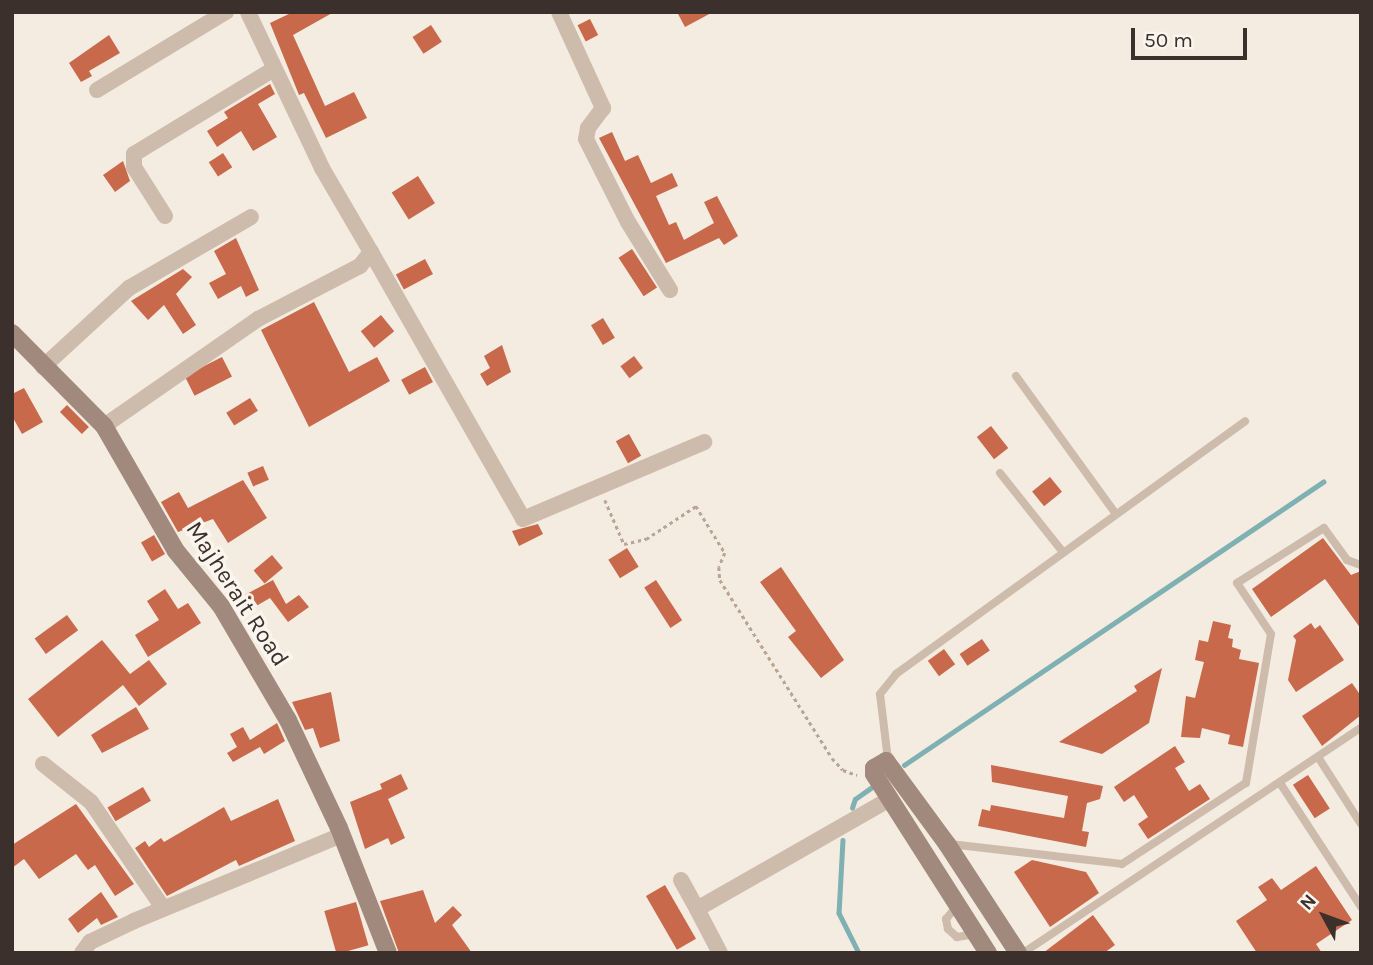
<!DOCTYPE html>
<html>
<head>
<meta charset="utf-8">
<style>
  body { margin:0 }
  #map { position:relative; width:1373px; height:965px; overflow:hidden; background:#f4ebe1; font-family:Karla,sans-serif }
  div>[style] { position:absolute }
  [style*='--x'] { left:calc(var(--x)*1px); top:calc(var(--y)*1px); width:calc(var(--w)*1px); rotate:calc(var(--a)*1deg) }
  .stream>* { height:4.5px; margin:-2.25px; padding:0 2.25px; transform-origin:2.25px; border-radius:2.25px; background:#7fb0b2 }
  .building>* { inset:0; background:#c8694b; transform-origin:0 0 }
  .path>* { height:2.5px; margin-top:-1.25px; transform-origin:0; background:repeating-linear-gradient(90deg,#b9a596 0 3.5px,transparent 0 7px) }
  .lane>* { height:8px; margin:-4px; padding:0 4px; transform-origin:4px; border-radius:4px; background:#cdbbac }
  .street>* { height:16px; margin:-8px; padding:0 8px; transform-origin:8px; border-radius:8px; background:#cdbbac }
  .secondary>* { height:18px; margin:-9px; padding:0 9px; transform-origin:9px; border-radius:9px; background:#a18a7d }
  span { translate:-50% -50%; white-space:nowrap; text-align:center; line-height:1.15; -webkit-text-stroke:7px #fbf5ee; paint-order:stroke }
  .street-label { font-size:24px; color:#3b302b }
  .frame { position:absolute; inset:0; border:14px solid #3b302b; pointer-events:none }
  .north { position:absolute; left:1289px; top:881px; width:70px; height:70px; -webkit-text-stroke:5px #fbf5ee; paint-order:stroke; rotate:311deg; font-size:19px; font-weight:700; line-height:28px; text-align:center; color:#3b302b }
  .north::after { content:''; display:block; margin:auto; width:24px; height:32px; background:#3b302b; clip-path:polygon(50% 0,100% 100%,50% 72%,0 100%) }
  .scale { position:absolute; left:1131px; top:28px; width:116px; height:32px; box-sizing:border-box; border:4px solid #3b302b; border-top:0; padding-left:9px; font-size:21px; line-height:24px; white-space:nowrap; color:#3b302b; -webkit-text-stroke:5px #fbf5ee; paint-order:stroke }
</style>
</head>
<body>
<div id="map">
  <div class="stream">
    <div style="--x:904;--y:765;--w:506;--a:-34.04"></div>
    <div style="--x:852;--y:808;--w:9;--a:-72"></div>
    <div style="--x:855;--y:799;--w:21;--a:-35"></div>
    <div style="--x:843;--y:840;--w:73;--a:93.1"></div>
    <div style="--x:839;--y:913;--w:45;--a:63.4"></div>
  </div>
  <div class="building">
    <div style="clip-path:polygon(293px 12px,334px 12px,293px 35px,325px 106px,354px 92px,367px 118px,326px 138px,304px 93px,299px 95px,270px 23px)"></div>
    <div style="clip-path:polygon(677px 12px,713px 12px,685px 27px)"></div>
    <div style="left:590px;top:19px;width:18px;height:14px;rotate:63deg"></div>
    <div style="left:431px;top:25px;width:20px;height:22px;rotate:57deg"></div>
    <div style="clip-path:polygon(109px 35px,120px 53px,89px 71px,92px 76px,81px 82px,69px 63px)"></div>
    <div style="clip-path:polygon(270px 84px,275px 94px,258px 104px,277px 137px,253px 151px,241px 131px,217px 147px,207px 131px,228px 118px,224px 112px)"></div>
    <div style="clip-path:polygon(612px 132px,625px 161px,638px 155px,651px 183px,672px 173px,678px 186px,656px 196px,669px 225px,676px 222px,684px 240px,714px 223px,704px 202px,717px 196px,738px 236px,724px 245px,719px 238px,666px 263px,599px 138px)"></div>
    <div style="left:223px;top:153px;width:17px;height:17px;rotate:57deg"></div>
    <div style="clip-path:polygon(123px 161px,130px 181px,115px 192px,103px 175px)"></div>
    <div style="left:418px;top:176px;width:32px;height:31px;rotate:58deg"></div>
    <div style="clip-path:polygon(236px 238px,259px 290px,246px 297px,241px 286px,218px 299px,209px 283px,226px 274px,214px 251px)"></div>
    <div style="left:632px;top:249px;width:46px;height:16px;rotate:57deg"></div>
    <div style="left:425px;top:259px;width:17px;height:33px;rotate:62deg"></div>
    <div style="clip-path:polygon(183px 269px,192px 277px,176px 294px,196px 325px,183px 334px,164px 305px,148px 320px,131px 301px)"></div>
    <div style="clip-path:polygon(314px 302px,349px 372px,377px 357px,390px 381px,309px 427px,261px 330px)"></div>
    <div style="left:381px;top:315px;width:21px;height:26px;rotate:51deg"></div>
    <div style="left:603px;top:318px;width:23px;height:14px;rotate:59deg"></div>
    <div style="clip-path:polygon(502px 345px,511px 372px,487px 386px,480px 374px,490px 368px,484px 356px)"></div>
    <div style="left:634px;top:356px;width:15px;height:17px;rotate:53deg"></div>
    <div style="left:222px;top:357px;width:22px;height:42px;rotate:63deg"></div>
    <div style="left:425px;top:367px;width:17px;height:27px;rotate:62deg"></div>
    <div style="clip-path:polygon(24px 388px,43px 422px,22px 434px,12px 416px,12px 394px)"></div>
    <div style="left:250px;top:398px;width:15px;height:28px;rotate:58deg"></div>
    <div style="left:67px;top:405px;width:31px;height:10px;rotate:45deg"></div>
    <div style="left:991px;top:426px;width:28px;height:18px;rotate:52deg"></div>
    <div style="left:629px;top:434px;width:25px;height:15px;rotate:61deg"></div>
    <div style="left:263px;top:466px;width:15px;height:17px;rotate:67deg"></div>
    <div style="left:1050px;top:477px;width:19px;height:23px;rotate:51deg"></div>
    <div style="clip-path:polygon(243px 480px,267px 518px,228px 543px,213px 519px,178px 532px,161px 502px,179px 492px,188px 508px)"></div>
    <div style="clip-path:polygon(538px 524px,543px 534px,519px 546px,512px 531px)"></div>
    <div style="left:154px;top:535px;width:22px;height:15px;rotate:60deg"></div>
    <div style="clip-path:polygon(1323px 538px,1351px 575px,1361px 571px,1361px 629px,1325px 579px,1271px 617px,1252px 589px)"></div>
    <div style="left:627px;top:548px;width:22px;height:22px;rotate:58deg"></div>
    <div style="left:272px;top:555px;width:17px;height:24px;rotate:50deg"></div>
    <div style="clip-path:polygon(781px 567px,844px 660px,821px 678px,788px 637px,796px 631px,760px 582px)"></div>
    <div style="clip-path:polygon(273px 580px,286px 604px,299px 595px,309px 607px,288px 622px,270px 598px,249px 610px,241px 597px)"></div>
    <div style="left:656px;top:580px;width:48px;height:14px;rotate:57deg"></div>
    <div style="clip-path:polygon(165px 589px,178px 609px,188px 603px,201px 623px,148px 657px,135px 635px,159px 620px,147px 601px)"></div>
    <div style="left:67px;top:615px;width:19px;height:40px;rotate:54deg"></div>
    <div style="clip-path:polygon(1213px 621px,1231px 625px,1228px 638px,1233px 639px,1232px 647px,1241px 650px,1239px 659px,1259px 663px,1243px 747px,1228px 744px,1230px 735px,1202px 728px,1200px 738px,1181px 737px,1186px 696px,1195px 698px,1204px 662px,1195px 660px,1199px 640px,1208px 642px)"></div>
    <div style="clip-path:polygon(1311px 623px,1315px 629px,1320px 625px,1344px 660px,1296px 692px,1288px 680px,1296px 640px,1293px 636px)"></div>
    <div style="left:982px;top:639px;width:14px;height:27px;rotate:56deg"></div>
    <div style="clip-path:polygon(102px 640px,130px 674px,149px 660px,167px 684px,139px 706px,123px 685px,58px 737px,28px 699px)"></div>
    <div style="left:944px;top:649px;width:19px;height:20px;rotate:54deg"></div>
    <div style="clip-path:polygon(1162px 668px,1149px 723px,1102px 754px,1059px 742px,1137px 691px,1134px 686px)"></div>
    <div style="clip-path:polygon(1352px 683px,1361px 696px,1361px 715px,1322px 746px,1302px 716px)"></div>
    <div style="clip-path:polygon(331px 692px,340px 741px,320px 748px,313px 728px,305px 730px,292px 702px)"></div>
    <div style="clip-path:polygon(136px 707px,149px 729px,102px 753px,91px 735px)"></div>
    <div style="clip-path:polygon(277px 723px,285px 741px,264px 754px,260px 747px,233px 762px,227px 753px,237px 747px,230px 734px,243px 727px,250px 740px)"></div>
    <div style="clip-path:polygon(1175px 746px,1185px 762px,1175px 768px,1189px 791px,1200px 784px,1210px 799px,1148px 839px,1138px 824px,1148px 817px,1134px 795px,1124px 802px,1114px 787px)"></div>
    <div style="clip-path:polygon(991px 765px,1103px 786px,1100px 799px,1087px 803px,1082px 831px,1089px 832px,1086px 847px,978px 826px,982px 809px,990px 811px,991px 805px,1064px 818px,1068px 796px,992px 782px)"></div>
    <div style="clip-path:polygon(401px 774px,408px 789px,388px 799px,405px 838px,391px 845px,388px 838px,365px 849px,350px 802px,382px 789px,380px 784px)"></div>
    <div style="left:1308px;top:775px;width:40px;height:18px;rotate:57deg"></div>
    <div style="left:143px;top:787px;width:16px;height:41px;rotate:60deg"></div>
    <div style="clip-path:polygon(278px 799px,295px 841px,239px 866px,236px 860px,167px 896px,135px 848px,145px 841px,149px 847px,161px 838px,164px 842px,224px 807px,231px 821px)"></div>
    <div style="clip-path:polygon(76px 804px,134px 884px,115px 896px,95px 865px,88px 870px,76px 854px,39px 879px,24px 859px,12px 868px,12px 845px)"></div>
    <div style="clip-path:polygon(1032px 860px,1086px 872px,1099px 893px,1050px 927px,1014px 872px)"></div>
    <div style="clip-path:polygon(1316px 866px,1352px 920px,1316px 944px,1322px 953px,1257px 953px,1236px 921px,1267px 900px,1258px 887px,1272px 878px,1281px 890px)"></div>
    <div style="left:665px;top:885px;width:62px;height:22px;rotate:60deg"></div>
    <div style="clip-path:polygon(423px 890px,435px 923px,453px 906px,462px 915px,452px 925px,472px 953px,399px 953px,380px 901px)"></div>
    <div style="clip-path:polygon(101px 892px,118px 917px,101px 925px,97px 918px,78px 933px,68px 919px)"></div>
    <div style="left:356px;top:902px;width:45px;height:33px;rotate:74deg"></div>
    <div style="clip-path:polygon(1093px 915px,1115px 945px,1104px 953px,1043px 953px)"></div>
  </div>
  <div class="path">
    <div style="--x:605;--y:500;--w:48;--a:66.6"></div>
    <div style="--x:624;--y:544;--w:23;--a:-13"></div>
    <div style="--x:646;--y:539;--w:60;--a:-33.4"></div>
    <div style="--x:696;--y:506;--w:55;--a:58.3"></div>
    <div style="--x:725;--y:553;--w:15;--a:113"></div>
    <div style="--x:719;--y:567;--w:13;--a:86"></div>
    <div style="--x:720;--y:580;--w:210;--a:57.8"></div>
    <div style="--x:832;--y:758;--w:16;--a:47"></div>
    <div style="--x:843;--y:770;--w:15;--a:20"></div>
  </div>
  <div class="lane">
    <div style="--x:1016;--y:376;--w:169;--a:54.1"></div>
    <div style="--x:1000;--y:473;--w:100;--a:51.5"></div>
    <div style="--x:1318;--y:757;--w:80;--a:57.3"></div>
    <div style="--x:888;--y:760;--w:66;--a:-96.9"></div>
    <div style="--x:880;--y:694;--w:26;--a:-51"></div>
    <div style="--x:896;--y:674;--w:431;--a:-35.9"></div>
    <div style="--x:1280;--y:783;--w:148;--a:56.8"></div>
    <div style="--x:950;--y:844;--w:173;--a:6.6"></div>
    <div style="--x:1122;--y:864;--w:148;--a:-33.2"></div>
    <div style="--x:1246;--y:783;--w:151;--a:-80.5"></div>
    <div style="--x:1271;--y:634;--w:61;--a:-123.7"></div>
    <div style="--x:1237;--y:583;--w:103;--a:-32.3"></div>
    <div style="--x:1324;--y:528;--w:39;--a:54"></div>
    <div style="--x:1347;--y:560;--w:15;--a:20"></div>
    <div style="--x:957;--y:906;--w:17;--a:130"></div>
    <div style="--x:946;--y:919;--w:10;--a:79"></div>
    <div style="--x:948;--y:929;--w:12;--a:42"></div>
    <div style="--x:957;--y:937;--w:19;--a:-9"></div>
    <div style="--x:1023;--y:953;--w:406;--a:-33.7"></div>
  </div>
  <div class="street">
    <div style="--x:559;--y:12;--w:106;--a:65.4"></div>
    <div style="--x:603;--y:108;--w:25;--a:127"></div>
    <div style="--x:588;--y:128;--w:11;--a:100"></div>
    <div style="--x:586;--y:139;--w:93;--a:63.2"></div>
    <div style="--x:628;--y:222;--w:80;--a:58.3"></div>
    <div style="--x:97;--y:90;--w:151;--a:-31.2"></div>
    <div style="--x:165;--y:216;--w:58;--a:-122.3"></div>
    <div style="--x:134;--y:167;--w:13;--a:-90"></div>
    <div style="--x:134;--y:154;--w:164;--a:-31.3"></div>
    <div style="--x:371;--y:252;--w:307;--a:60.3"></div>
    <div style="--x:523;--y:519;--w:197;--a:-23"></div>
    <div style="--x:43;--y:367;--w:117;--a:-42.6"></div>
    <div style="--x:129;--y:288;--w:141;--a:-30.2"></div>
    <div style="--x:104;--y:426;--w:188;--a:-34.8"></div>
    <div style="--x:258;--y:319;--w:115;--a:-27.5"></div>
    <div style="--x:360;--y:266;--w:18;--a:-52"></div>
    <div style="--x:371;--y:252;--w:97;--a:-120.3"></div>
    <div style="--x:322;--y:168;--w:173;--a:-115.4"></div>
    <div style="--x:43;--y:764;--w:61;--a:38.4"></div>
    <div style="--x:91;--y:802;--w:128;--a:55.8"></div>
    <div style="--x:681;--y:880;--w:33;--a:61"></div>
    <div style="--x:82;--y:953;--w:14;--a:-54"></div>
    <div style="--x:90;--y:942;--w:49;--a:-25.5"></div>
    <div style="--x:134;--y:921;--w:225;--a:-22.5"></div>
    <div style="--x:720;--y:953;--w:50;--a:-117.6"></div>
    <div style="--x:697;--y:909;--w:222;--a:-29.7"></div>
  </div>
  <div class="secondary">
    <div style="--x:12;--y:333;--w:131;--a:45.3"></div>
    <div style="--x:104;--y:426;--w:144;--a:60.1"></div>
    <div style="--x:176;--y:551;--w:71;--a:50.7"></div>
    <div style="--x:221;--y:606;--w:132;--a:59.6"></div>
    <div style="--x:288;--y:720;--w:119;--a:64.7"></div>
    <div style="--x:339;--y:828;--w:134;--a:68.6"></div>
    <div style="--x:988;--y:953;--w:212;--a:-122.5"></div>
    <div style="--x:874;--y:774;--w:6;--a:-90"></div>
    <div style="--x:874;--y:768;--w:14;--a:-30"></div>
    <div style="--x:886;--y:761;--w:103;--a:53.7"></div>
    <div style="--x:947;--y:844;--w:130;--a:56.9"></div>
  </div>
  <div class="street-label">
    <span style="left:237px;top:594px;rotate:57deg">Majherait Road</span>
  </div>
  <div class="frame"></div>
  <div class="north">N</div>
  <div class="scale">50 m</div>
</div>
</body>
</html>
